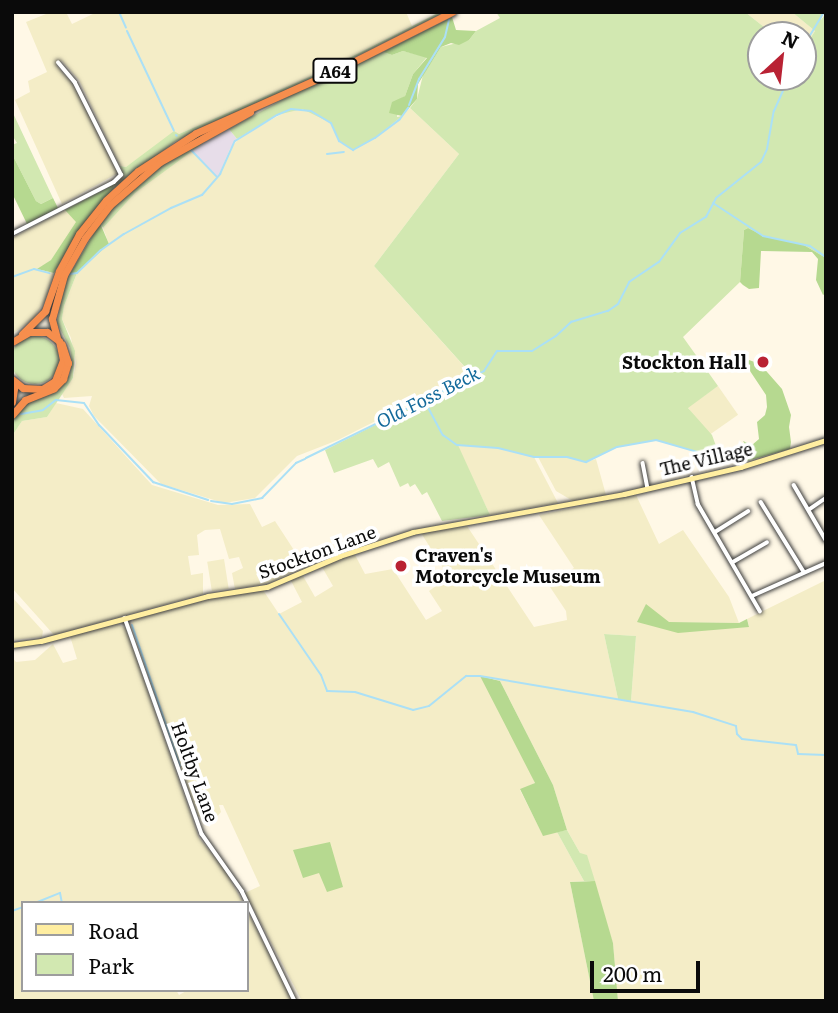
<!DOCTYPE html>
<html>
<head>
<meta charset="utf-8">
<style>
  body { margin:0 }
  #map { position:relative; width:838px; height:1013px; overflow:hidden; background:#fff8e6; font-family:Literata,serif }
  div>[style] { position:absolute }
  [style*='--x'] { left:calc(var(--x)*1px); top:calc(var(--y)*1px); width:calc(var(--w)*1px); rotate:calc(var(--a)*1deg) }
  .industrial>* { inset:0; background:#e7dde9 }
  .farmland>* { inset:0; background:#f4edc7; transform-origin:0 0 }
  .green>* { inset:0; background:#d2e8b1 }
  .round { border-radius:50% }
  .forest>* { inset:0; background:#b6d990 }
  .stream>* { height:2px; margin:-1px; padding:0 1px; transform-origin:1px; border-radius:1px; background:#abe0f6 }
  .roads { filter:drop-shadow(0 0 2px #3d3d3d) drop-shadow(0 0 2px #3d3d3d) }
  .street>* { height:3.5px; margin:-1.75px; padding:0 1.75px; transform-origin:1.75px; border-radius:1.75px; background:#fff }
  .secondary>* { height:4.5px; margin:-2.25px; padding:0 2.25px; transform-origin:2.25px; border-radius:2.25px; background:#ffeea1 }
  .highway>* { height:7px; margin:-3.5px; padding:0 3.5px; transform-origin:3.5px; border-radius:3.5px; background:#f68e4d }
  .dots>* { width:19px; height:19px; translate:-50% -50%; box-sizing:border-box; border:4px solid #fff; border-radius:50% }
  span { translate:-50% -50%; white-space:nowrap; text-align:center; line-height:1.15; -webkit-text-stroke:7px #fff; paint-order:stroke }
  .shield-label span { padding:2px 5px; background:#fff; border:2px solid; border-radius:5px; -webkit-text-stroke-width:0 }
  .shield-label { font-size:16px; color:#0a0a0a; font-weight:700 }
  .poi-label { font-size:18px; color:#0a0a0a; font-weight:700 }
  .right { translate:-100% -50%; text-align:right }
  .left { translate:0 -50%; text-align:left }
  .street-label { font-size:18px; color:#0a0a0a }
  .water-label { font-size:19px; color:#146a9b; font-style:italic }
  .frame { position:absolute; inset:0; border:14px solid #0a0a0a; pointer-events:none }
  .legend { position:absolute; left:21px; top:901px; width:228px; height:91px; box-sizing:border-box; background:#fff; border:2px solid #9d9d9d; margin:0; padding:9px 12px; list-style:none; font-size:21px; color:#0a0a0a }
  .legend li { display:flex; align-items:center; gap:14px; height:35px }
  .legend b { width:35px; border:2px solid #9d9d9d }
  .north { position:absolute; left:747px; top:21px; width:70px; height:70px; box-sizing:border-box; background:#fff; border:2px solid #9d9d9d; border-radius:50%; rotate:27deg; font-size:19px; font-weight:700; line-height:28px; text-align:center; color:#0a0a0a }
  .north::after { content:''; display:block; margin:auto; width:24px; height:32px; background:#b92234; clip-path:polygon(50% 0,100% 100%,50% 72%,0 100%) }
  .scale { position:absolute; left:590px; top:961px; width:110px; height:32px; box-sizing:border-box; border:4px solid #0a0a0a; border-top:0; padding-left:9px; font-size:21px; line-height:24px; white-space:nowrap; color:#0a0a0a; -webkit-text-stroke:5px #fff; paint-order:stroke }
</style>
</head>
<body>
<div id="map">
  <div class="industrial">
    <div style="clip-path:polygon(229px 129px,237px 139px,230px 149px,218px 177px,191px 150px)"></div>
  </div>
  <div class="farmland">
    <div style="clip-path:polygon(51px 12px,66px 12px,72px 24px,97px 12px,406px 12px,412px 26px,325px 70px,179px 134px,126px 167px,120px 166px,79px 80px,62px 61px,56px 65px,73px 84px,118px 173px,62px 204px,15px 100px,30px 92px,28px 81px,47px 72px,26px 22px)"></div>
    <div style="clip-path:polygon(745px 12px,792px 12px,815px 31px,803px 50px,803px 35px,774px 35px)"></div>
    <div style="clip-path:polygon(410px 108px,459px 154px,374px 266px,470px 373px,455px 385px,439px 389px,338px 440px,297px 456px,255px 498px,224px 503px,161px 484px,94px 416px,89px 406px,92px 396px,64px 398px,62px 394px,73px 378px,76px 363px,71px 338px,62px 319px,64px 306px,77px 273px,109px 244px,103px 228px,134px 193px,191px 150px,218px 177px,230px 149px,241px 136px,291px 109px,311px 111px,331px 123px,339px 142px,353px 149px,375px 138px)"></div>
    <div style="clip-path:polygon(65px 210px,77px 222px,51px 260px,38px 269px,54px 273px,45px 301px,33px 319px,12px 334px,12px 238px)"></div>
    <div style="left:718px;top:386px;width:35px;height:37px;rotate:55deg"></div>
    <div style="clip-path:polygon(56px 403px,83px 409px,152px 485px,218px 505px,250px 504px,262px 527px,275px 521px,305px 567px,267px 584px,235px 589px,232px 573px,243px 568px,239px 557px,229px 559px,220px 529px,205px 530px,197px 535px,199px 555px,188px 556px,191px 575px,203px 573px,203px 594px,54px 635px,12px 588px,12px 436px,22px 421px,47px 417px)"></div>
    <div style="clip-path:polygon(457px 445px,498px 448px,534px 457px,558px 503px,490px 515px)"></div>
    <div style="clip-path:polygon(538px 457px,567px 457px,586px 462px,596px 459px,606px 495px,573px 501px,556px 491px)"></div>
    <div style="clip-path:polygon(evenodd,636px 495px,659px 544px,683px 530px,729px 597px,739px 623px,637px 622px,749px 626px,747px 619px,826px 580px,826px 1001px,618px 1001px,613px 943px,580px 853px,567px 830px,553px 785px,500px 681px,487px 677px,535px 783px,520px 790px,543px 835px,557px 832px,584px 881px,570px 882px,594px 1001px,302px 1001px,245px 893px,260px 886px,223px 805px,219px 805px,221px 812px,210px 825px,197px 815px,132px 623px,134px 618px,210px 599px,263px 590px,279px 614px,302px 602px,290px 579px,303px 576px,315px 597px,333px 586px,322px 567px,354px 553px,365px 574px,393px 569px,426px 620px,442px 611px,429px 591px,449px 577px,421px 533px,467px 526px,534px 627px,567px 620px,566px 611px,548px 584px,574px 568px,539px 515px,636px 495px,604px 634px,636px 636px,631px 701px,618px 699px,604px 634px)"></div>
    <div style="left:224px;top:559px;width:30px;height:17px;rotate:81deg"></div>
    <div style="clip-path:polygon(12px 597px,43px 631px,42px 637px,12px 640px)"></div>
    <div style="clip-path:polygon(117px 623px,126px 629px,199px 838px,224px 868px,243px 903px,23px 903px,23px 990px,176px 990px,179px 995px,188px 990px,247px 990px,247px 910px,293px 1001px,12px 1001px,12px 657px,16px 662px,35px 660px,53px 644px,63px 663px,77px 659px,70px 636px)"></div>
  </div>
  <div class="green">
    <div style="clip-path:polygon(440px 12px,445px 12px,323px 73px,176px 141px,114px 188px,113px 185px,124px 176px,120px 166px,126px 167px,174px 131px,179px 134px,325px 70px)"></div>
    <div style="clip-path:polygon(496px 12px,745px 12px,774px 35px,761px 35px,761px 77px,803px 77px,803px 50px,815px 31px,792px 12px,823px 12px,821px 20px,826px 13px,826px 258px,802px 244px,764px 236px,748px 228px,744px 230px,740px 282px,683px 337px,718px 386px,688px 408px,712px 435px,716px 446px,711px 456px,656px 440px,617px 447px,586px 462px,567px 457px,534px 457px,498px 448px,458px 445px,490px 515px,442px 521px,427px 492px,422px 495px,415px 484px,410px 487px,408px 483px,400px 487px,389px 462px,378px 468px,373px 459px,334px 473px,325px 450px,439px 393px,453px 390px,473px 376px,374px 266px,459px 154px,410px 108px,417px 99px,423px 75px,441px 47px,469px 40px,476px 31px,500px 18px)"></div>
    <div style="clip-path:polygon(403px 51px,427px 57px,413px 74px,405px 96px,400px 99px,397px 117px,402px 116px,375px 138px,353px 150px,339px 141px,331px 123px,302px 109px,277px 115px,237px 139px,229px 129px,300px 90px,383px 52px,392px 55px)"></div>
    <div style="clip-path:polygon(12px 111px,53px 198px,41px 204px,36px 201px,12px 154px,12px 145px,17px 143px,12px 135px)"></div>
    <div style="clip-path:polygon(214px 135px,135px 193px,103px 228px,100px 223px,118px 201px,163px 164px)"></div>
    <div style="clip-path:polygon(77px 273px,64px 306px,62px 319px,75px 351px,73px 378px,47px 417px,22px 421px,12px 436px,12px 422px,17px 412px,27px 403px,51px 394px,62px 386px,70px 374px,72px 361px,70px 348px,57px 323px,65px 281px,70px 274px)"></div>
    <div class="round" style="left:11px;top:336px;width:48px;height:48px"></div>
    <div style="clip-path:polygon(604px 634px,636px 636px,631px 701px,618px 699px)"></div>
    <div style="clip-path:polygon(567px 830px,580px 853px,587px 855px,595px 881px,584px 881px,557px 832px)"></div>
  </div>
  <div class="forest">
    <div style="clip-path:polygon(452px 17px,456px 30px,476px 31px,469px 40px,459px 45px,451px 43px,441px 47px,418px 84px,417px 99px,402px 116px,389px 113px,392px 102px,405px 96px,413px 74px,427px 58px,403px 51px,392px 55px,383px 52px)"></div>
    <div style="clip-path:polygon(12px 154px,36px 201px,41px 204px,53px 198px,58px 208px,27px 224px,12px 193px)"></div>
    <div style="clip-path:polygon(113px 185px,114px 188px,78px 231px,54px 273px,37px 269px,51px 260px,76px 222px,65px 210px)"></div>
    <div style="clip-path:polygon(100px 223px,109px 244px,77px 273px,70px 274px)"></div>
    <div style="clip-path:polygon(748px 228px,764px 236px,802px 244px,826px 258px,826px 293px,823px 295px,816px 280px,818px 259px,812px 252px,761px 251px,759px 288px,749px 289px,743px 285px,740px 282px,744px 230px)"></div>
    <div style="clip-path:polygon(749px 360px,760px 364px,782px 389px,791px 415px,789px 427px,791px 442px,790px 449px,740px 463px,737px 462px,740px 459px,751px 455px,743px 441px,752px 445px,759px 439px,757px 422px,765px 415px,767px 407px,766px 395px,746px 365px)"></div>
    <div style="clip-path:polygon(646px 604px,669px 622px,739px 623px,747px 619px,749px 627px,678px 633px,637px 622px)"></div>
    <div style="clip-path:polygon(480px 676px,500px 681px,553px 785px,567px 830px,543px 836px,520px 789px,535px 783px)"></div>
    <div style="clip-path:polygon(330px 842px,343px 887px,327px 892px,319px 873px,303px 878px,293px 850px)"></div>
    <div style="clip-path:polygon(595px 881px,613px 943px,618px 1001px,594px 1001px,570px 882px)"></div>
  </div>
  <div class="stream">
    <div style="--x:119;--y:12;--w:17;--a:66"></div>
    <div style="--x:127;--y:31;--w:110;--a:64.8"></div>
    <div style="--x:803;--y:47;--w:41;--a:-59"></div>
    <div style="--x:409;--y:105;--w:28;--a:-69"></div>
    <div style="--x:419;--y:79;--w:49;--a:-58.2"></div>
    <div style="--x:445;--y:37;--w:18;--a:-77"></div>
    <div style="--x:176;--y:135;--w:1;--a:45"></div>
    <div style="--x:191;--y:150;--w:37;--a:46"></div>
    <div style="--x:327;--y:154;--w:17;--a:-7"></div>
    <div style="--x:713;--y:203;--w:60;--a:33.4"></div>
    <div style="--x:763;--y:236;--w:48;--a:12"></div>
    <div style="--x:810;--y:246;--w:19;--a:35"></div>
    <div style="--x:70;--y:274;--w:7;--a:-8"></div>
    <div style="--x:77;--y:273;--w:33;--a:-44"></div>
    <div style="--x:101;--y:250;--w:28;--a:-35"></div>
    <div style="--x:124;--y:234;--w:54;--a:-29"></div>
    <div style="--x:171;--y:208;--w:34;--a:-23"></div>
    <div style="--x:202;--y:195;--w:28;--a:-49"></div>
    <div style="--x:220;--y:174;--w:36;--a:-66"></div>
    <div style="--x:235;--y:141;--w:49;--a:-31.8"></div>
    <div style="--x:277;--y:115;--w:15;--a:-23"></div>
    <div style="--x:291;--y:109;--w:20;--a:6"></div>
    <div style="--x:311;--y:111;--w:23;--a:31"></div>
    <div style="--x:331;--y:123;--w:20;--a:66"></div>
    <div style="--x:339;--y:141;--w:17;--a:33"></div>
    <div style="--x:353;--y:150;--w:25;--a:-29"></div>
    <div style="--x:375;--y:138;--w:31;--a:-37"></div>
    <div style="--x:400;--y:119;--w:14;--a:-54"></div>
    <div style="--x:12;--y:277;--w:23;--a:-20"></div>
    <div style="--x:34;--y:269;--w:16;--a:15"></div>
    <div style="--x:424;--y:400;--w:40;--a:62"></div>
    <div style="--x:443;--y:435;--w:17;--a:36"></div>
    <div style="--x:457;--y:445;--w:41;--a:4.2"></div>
    <div style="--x:498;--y:448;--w:37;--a:14"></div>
    <div style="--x:534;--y:457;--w:33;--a:0"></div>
    <div style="--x:567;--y:457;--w:20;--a:15"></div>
    <div style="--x:586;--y:462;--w:34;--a:-26"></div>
    <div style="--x:617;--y:447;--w:40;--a:-10"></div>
    <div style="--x:656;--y:440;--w:57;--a:16.2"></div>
    <div style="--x:21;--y:414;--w:22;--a:-10"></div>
    <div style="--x:43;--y:410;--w:16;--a:-38"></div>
    <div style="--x:56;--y:400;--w:28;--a:6"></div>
    <div style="--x:84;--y:403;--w:27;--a:56"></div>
    <div style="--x:99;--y:425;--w:79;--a:46.5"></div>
    <div style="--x:153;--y:482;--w:58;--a:18.1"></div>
    <div style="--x:306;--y:458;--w:198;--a:-26"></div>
    <div style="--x:484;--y:371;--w:24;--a:-57"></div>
    <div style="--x:497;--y:351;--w:35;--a:0"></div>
    <div style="--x:532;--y:351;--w:28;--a:-32"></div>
    <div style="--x:556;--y:336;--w:21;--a:-43"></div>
    <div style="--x:571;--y:322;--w:39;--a:-17"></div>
    <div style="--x:608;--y:311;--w:12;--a:-35"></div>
    <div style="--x:618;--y:304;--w:25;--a:-63"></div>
    <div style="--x:629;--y:282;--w:36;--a:-34"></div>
    <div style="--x:659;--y:262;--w:36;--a:-54"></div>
    <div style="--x:680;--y:233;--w:31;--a:-32"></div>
    <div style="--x:706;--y:217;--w:21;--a:-62"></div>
    <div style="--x:716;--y:198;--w:58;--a:-38.7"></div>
    <div style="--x:761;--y:162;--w:14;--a:-65"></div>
    <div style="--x:767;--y:149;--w:39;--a:-80"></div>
    <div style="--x:774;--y:111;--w:37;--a:-66"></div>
    <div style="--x:211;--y:501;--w:21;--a:8"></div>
    <div style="--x:232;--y:504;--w:31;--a:-11"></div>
    <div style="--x:262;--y:498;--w:49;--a:-45.8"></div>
    <div style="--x:296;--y:463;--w:10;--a:-24"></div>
    <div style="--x:279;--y:614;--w:74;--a:55.5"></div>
    <div style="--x:321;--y:675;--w:17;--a:69"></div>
    <div style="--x:327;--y:691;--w:28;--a:2"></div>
    <div style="--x:355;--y:692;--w:61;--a:17.2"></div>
    <div style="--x:413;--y:710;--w:16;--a:-14"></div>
    <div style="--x:429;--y:706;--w:48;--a:-39"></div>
    <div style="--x:466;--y:676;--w:14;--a:0"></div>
    <div style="--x:480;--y:676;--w:216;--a:9.6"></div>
    <div style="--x:693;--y:712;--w:45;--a:18"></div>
    <div style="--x:736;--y:726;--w:8;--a:83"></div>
    <div style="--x:737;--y:734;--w:7;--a:45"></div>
    <div style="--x:742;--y:739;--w:54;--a:6.3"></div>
    <div style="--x:796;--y:745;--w:9;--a:77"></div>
    <div style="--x:798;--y:754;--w:28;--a:2"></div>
    <div style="--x:132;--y:625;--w:149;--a:71.2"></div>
    <div style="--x:35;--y:903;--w:27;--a:-22"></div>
    <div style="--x:60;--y:893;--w:10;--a:79"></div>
    <div style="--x:12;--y:911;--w:12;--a:-20"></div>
  </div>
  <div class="roads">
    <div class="street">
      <div style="--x:12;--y:234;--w:114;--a:-27"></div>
      <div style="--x:114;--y:182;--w:10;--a:-45"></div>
      <div style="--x:121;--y:175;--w:103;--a:-116.6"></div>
      <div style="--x:75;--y:83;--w:26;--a:-130"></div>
      <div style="--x:643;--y:463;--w:25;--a:79"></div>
      <div style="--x:692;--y:477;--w:28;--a:77"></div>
      <div style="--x:698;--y:504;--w:124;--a:59.9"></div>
      <div style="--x:794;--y:485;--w:64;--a:59.8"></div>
      <div style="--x:761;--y:502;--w:82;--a:58.4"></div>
      <div style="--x:810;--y:509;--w:19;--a:-35"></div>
      <div style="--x:715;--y:532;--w:39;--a:-32"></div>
      <div style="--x:733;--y:562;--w:39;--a:-30"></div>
      <div style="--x:752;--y:596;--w:81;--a:-24"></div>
      <div style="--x:125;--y:618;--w:229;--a:70.4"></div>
      <div style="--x:202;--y:834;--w:70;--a:54.9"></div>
      <div style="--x:242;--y:891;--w:122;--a:64.3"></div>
    </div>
    <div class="secondary">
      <div style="--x:12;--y:645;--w:29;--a:-8"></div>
      <div style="--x:41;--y:641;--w:173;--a:-15.1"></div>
      <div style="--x:208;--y:596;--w:60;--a:-8.7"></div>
      <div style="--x:267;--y:587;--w:79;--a:-23"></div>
      <div style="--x:340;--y:556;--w:77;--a:-18.2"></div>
      <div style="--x:413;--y:532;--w:214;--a:-10.2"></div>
      <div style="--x:624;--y:494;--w:120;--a:-13"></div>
      <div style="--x:741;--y:467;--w:89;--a:-17.6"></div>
    </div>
    <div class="highway">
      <div style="--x:22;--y:334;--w:33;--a:-45"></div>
      <div style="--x:45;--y:311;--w:42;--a:-70.7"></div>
      <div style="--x:59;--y:271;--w:42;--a:-61.6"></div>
      <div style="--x:79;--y:234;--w:43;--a:-51.5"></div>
      <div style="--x:106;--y:200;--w:43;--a:-42.2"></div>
      <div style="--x:138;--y:171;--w:69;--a:-33.2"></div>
      <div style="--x:196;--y:133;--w:148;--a:-24"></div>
      <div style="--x:331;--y:73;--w:136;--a:-26.8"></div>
      <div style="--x:57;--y:338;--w:20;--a:-105"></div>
      <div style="--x:52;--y:319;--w:46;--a:-74.7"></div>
      <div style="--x:64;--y:275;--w:43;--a:-60.4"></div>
      <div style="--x:85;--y:238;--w:41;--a:-52.9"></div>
      <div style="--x:110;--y:205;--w:66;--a:-40.7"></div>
      <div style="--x:160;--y:162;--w:103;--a:-29.1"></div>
      <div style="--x:12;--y:342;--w:20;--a:-30"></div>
      <div style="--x:29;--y:332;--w:18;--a:0"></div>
      <div style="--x:47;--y:332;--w:15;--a:37"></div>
      <div style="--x:59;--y:341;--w:19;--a:78"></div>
      <div style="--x:63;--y:360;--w:22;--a:111"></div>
      <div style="--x:55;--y:381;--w:15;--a:148"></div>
      <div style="--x:42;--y:389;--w:19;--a:-177"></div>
      <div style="--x:23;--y:388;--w:14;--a:-141"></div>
      <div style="--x:12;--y:402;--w:20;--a:-81"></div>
      <div style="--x:12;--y:415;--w:20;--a:-49"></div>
      <div style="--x:25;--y:400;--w:31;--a:-22"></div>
      <div style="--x:54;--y:388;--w:13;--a:-45"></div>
      <div style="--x:63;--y:379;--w:17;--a:-73"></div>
      <div style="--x:68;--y:363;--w:20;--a:-108"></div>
    </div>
  </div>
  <div class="dots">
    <div style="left:763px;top:362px;background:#b92234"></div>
    <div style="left:401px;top:566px;background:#b92234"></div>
  </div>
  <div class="shield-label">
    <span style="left:335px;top:71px">A64</span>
  </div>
  <div class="poi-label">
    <span class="right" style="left:747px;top:362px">Stockton Hall</span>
    <span class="left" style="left:415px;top:566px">Craven's<br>Motorcycle Museum</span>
  </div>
  <div class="street-label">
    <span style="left:706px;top:459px;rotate:-13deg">The Village</span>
    <span style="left:317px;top:552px;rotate:-20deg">Stockton Lane</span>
    <span style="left:195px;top:772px;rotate:70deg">Holtby Lane</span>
  </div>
  <div class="water-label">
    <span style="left:428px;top:397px;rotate:-27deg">Old Foss Beck</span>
  </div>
  <div class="frame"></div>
  <ul class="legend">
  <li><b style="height:9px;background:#ffeea1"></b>Road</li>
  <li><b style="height:19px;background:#d2e8b1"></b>Park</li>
  </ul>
  <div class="north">N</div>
  <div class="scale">200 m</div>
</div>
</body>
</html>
